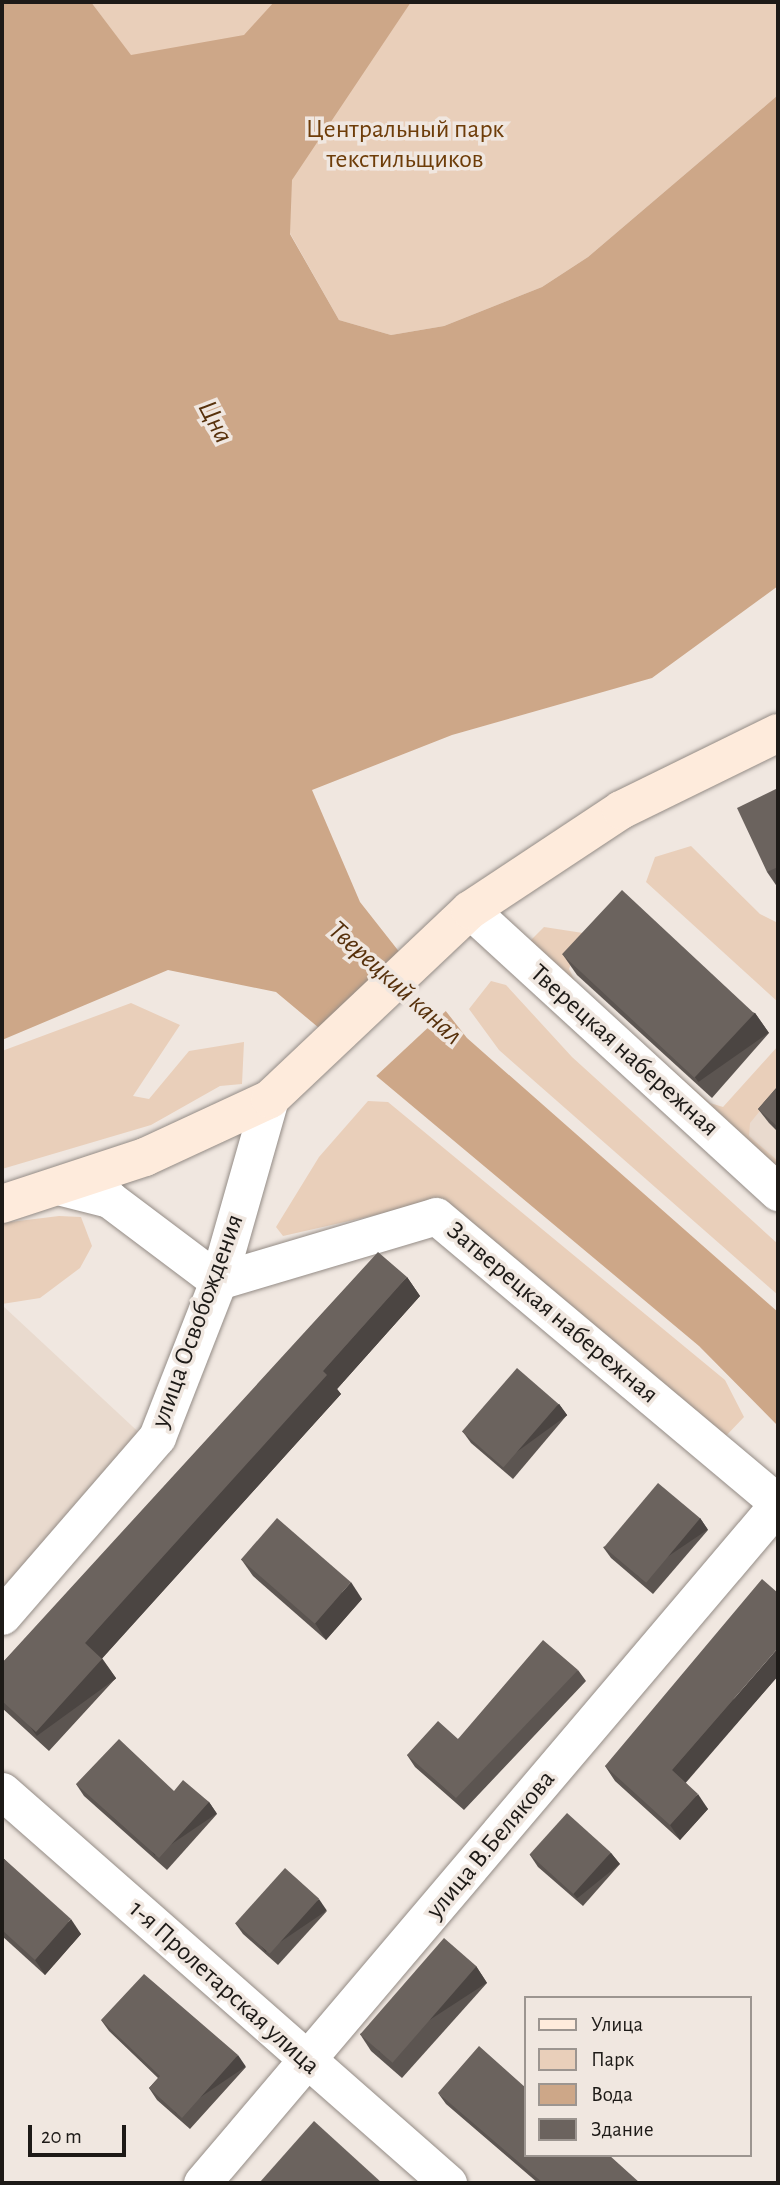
<!DOCTYPE html>
<html>
<head>
<meta charset="utf-8">
<style>
  body { margin:0 }
  #map { position:relative; width:780px; height:2185px; overflow:hidden; background:#f0e7e0; font-family:"Alegreya Sans",sans-serif }
  div>[style] { position:absolute }
  [style*='--x'] { left:calc(var(--x)*1px); top:calc(var(--y)*1px); width:calc(var(--w)*1px); rotate:calc(var(--a)*1deg) }
  .built>* { inset:0; background:#e9dace }
  .green>* { inset:0; background:#e9cfba }
  .water>* { inset:0; background:#cda788 }
  .pier>* { inset:0; background:#f0e7e0 }
  .roads { filter:drop-shadow(0 0 2px #948c86) drop-shadow(0 0 2px #948c86) }
  .street>* { height:37px; margin:-18.5px; padding:0 18.5px; transform-origin:18.5px; border-radius:18.5px; background:#fff }
  .secondary>* { height:38px; margin:-19px; padding:0 19px; transform-origin:19px; border-radius:19px; background:#feebdc }
  .wall>* { inset:0; background:#5c5551 }
  .shaded-wall>* { inset:0; background:#4b4542; transform-origin:0 0 }
  .building>* { inset:0; background:#6b635e; transform-origin:0 0 }
  span { translate:-50% -50%; white-space:nowrap; text-align:center; line-height:1.15; -webkit-text-stroke:7px #f0e7e0; paint-order:stroke }
  .park-label { font-size:26px; color:#6e3d09 }
  .street-label { font-size:26px; color:#1d1a17 }
  .water-label { font-size:28px; color:#57310c; font-style:italic }
  .frame { position:absolute; inset:0; border:4px solid #1d1a17; pointer-events:none }
  .legend { position:absolute; left:524px; top:1996px; width:228px; height:161px; box-sizing:border-box; background:#f0e7e0; border:2px solid #9c9590; margin:0; padding:9px 12px; list-style:none; font-size:21px; color:#1d1a17 }
  .legend li { display:flex; align-items:center; gap:14px; height:35px }
  .legend b { width:35px; border:2px solid #9c9590 }
  .scale { position:absolute; left:28px; top:2125px; width:98px; height:32px; box-sizing:border-box; border:4px solid #1d1a17; border-top:0; padding-left:9px; font-size:21px; line-height:24px; white-space:nowrap; color:#1d1a17; -webkit-text-stroke:5px #f0e7e0; paint-order:stroke }
</style>
</head>
<body>
<div id="map">
  <div class="built">
    <div style="clip-path:polygon(778px 1056px,778px 1169px,720px 1116px)"></div>
    <div style="clip-path:polygon(2px 1305px,146px 1439px,2px 1595px)"></div>
  </div>
  <div class="green">
    <div style="clip-path:polygon(91px 2px,778px 2px,778px 95px,588px 257px,542px 287px,444px 326px,391px 335px,339px 320px,265px 189px,131px 56px)"></div>
    <div style="clip-path:polygon(691px 846px,760px 914px,778px 923px,778px 1002px,646px 882px,655px 857px)"></div>
    <div style="clip-path:polygon(544px 927px,583px 933px,569px 969px,578px 987px,710px 1103px,723px 1107px,778px 1046px,778px 1089px,750px 1123px,749px 1136px,778px 1161px,778px 1189px,527px 944px)"></div>
    <div style="clip-path:polygon(491px 981px,506px 985px,572px 1057px,778px 1244px,778px 1295px,499px 1050px,469px 1009px)"></div>
    <div style="clip-path:polygon(131px 1003px,180px 1025px,133px 1096px,149px 1099px,189px 1051px,244px 1042px,242px 1084px,220px 1086px,151px 1125px,2px 1169px,2px 1051px)"></div>
    <div style="clip-path:polygon(368px 1101px,388px 1102px,725px 1380px,744px 1417px,724px 1438px,411px 1207px,283px 1236px,276px 1227px,319px 1157px)"></div>
    <div style="clip-path:polygon(59px 1216px,81px 1217px,92px 1246px,80px 1268px,40px 1298px,2px 1304px,2px 1223px)"></div>
  </div>
  <div class="water">
    <div style="clip-path:polygon(2px 2px,91px 2px,131px 55px,244px 35px,274px 2px,411px 2px,292px 180px,290px 234px,339px 320px,391px 335px,444px 326px,542px 287px,588px 257px,778px 95px,778px 586px,652px 678px,452px 735px,312px 790px,360px 902px,467px 1038px,778px 1312px,778px 1426px,699px 1346px,276px 992px,168px 970px,2px 1040px)"></div>
  </div>
  <div class="pier">
    <div style="clip-path:polygon(411px 964px,448px 1009px,374px 1078px,326px 1038px)"></div>
  </div>
  <div class="roads">
    <div class="street">
      <div style="--x:470;--y:910;--w:418;--a:42.5"></div>
      <div style="--x:62;--y:1187;--w:49;--a:14.3"></div>
      <div style="--x:109;--y:1199;--w:136;--a:37"></div>
      <div style="--x:218;--y:1281;--w:227;--a:-16.6"></div>
      <div style="--x:436;--y:1216;--w:446;--a:40"></div>
      <div style="--x:2;--y:1616;--w:237;--a:-49.1"></div>
      <div style="--x:157;--y:1437;--w:168;--a:-68.6"></div>
      <div style="--x:218;--y:1281;--w:189;--a:-74.1"></div>
      <div style="--x:2;--y:1791;--w:594;--a:41.31"></div>
      <div style="--x:202;--y:2183;--w:890;--a:-49.69"></div>
    </div>
    <div class="secondary">
      <div style="--x:2;--y:1204;--w:151;--a:-18.2"></div>
      <div style="--x:145;--y:1157;--w:138;--a:-24.9"></div>
      <div style="--x:270;--y:1099;--w:275;--a:-43.4"></div>
      <div style="--x:470;--y:910;--w:181;--a:-33.5"></div>
      <div style="--x:621;--y:810;--w:175;--a:-26.1"></div>
    </div>
  </div>
  <div class="wall">
    <div style="clip-path:polygon(778px 788px,778px 888px,767px 872px)"></div>
    <div style="clip-path:polygon(563px 955px,755px 1013px,769px 1033px,712px 1098px,577px 975px)"></div>
    <div style="clip-path:polygon(778px 1086px,778px 1132px,769px 1123px,758px 1109px)"></div>
    <div style="clip-path:polygon(407px 1277px,420px 1296px,337px 1389px,341px 1394px,102px 1658px,116px 1678px,49px 1751px,2px 1708px,2px 1663px)"></div>
    <div style="clip-path:polygon(559px 1404px,567px 1415px,513px 1479px,471px 1443px,463px 1432px)"></div>
    <div style="clip-path:polygon(700px 1518px,708px 1530px,653px 1594px,611px 1558px,603px 1547px)"></div>
    <div style="clip-path:polygon(241px 1559px,362px 1599px,326px 1640px,253px 1576px)"></div>
    <div style="clip-path:polygon(578px 1670px,586px 1681px,464px 1810px,415px 1767px,407px 1755px,458px 1739px)"></div>
    <div style="clip-path:polygon(778px 1676px,685px 1782px,708px 1809px,680px 1840px,615px 1781px,605px 1766px)"></div>
    <div style="clip-path:polygon(76px 1784px,174px 1791px,209px 1802px,217px 1814px,167px 1870px,84px 1796px)"></div>
    <div style="clip-path:polygon(611px 1853px,620px 1864px,583px 1906px,538px 1867px,530px 1855px)"></div>
    <div style="clip-path:polygon(2px 1857px,81px 1934px,45px 1975px,2px 1936px)"></div>
    <div style="clip-path:polygon(327px 1911px,278px 1965px,243px 1934px,235px 1923px)"></div>
    <div style="clip-path:polygon(476px 1966px,487px 1983px,402px 2078px,371px 2051px,360px 2034px)"></div>
    <div style="clip-path:polygon(101px 2020px,246px 2067px,190px 2129px,157px 2100px,149px 2088px,158px 2078px,109px 2031px)"></div>
    <div style="clip-path:polygon(438px 2093px,526px 2155px,640px 2183px,538px 2183px,446px 2104px)"></div>
  </div>
  <div class="shaded-wall">
    <div style="left:755px;top:1013px;width:24px;height:86px;rotate:55deg"></div>
    <div style="clip-path:polygon(407px 1277px,420px 1296px,337px 1389px,341px 1394px,99px 1662px,85px 1643px,323px 1371px)"></div>
    <div style="left:559px;top:1404px;width:14px;height:83px;rotate:54deg"></div>
    <div style="left:700px;top:1518px;width:14px;height:84px;rotate:56deg"></div>
    <div style="clip-path:polygon(351px 1582px,362px 1599px,326px 1640px,315px 1623px)"></div>
    <div style="clip-path:polygon(778px 1648px,778px 1676px,683px 1786px,672px 1770px)"></div>
    <div style="left:102px;top:1659px;width:24px;height:98px;rotate:54deg"></div>
    <div style="clip-path:polygon(698px 1794px,708px 1809px,680px 1840px,670px 1825px)"></div>
    <div style="left:209px;top:1802px;width:14px;height:75px;rotate:56deg"></div>
    <div style="left:611px;top:1853px;width:14px;height:55px;rotate:51deg"></div>
    <div style="left:319px;top:1899px;width:14px;height:74px;rotate:56deg"></div>
    <div style="clip-path:polygon(71px 1919px,81px 1934px,45px 1975px,35px 1960px)"></div>
    <div style="left:476px;top:1966px;width:20px;height:128px;rotate:57deg"></div>
    <div style="left:238px;top:2055px;width:14px;height:84px;rotate:56deg"></div>
  </div>
  <div class="building">
    <div style="clip-path:polygon(778px 788px,778px 867px,767px 872px,737px 808px)"></div>
    <div style="left:622px;top:890px;width:181px;height:88px;rotate:43deg"></div>
    <div style="clip-path:polygon(778px 1086px,778px 1127px,758px 1109px)"></div>
    <div style="clip-path:polygon(378px 1252px,407px 1277px,323px 1371px,327px 1375px,85px 1643px,102px 1659px,36px 1732px,2px 1701px,2px 1663px)"></div>
    <div style="left:517px;top:1368px;width:55px;height:84px;rotate:41deg"></div>
    <div style="left:658px;top:1483px;width:55px;height:84px;rotate:40deg"></div>
    <div style="left:277px;top:1518px;width:98px;height:55px;rotate:41deg"></div>
    <div style="clip-path:polygon(762px 1579px,778px 1593px,778px 1648px,672px 1770px,698px 1794px,670px 1825px,605px 1766px)"></div>
    <div style="clip-path:polygon(543px 1640px,578px 1670px,456px 1798px,407px 1755px,438px 1721px,458px 1739px)"></div>
    <div style="clip-path:polygon(119px 1739px,174px 1791px,183px 1780px,209px 1802px,159px 1858px,76px 1784px)"></div>
    <div style="left:567px;top:1813px;width:59px;height:56px;rotate:42deg"></div>
    <div style="clip-path:polygon(2px 1857px,71px 1919px,35px 1960px,2px 1930px)"></div>
    <div style="left:285px;top:1868px;width:46px;height:74px;rotate:42deg"></div>
    <div style="left:444px;top:1938px;width:43px;height:128px;rotate:41deg"></div>
    <div style="clip-path:polygon(144px 1974px,238px 2055px,182px 2118px,149px 2088px,160px 2076px,101px 2020px)"></div>
    <div style="clip-path:polygon(479px 2046px,526px 2088px,526px 2155px,609px 2155px,640px 2183px,543px 2183px,438px 2093px)"></div>
    <div style="clip-path:polygon(314px 2121px,382px 2183px,262px 2183px,260px 2182px)"></div>
  </div>
  <div class="park-label">
    <span style="left:405px;top:145px">Центральный парк<br>текстильщиков</span>
  </div>
  <div class="street-label">
    <span style="left:624px;top:1051px;rotate:42deg">Тверецкая набережная</span>
    <span style="left:552px;top:1313px;rotate:40deg">Затверецкая набережная</span>
    <span style="left:198px;top:1321px;rotate:-70deg">улица Освобождения</span>
    <span style="left:491px;top:1845px;rotate:-50deg">улица В.Белякова</span>
    <span style="left:224px;top:1988px;rotate:42deg">1-я Пролетарская улица</span>
  </div>
  <div class="water-label">
    <span style="left:215px;top:422px;rotate:62deg">Цна</span>
    <span style="left:395px;top:983px;rotate:42deg">Тверецкий канал</span>
  </div>
  <div class="frame"></div>
  <ul class="legend">
  <li><b style="height:9px;background:#feebdc"></b>Улица</li>
  <li><b style="height:19px;background:#e9cfba"></b>Парк</li>
  <li><b style="height:19px;background:#cda788"></b>Вода</li>
  <li><b style="height:19px;background:#6b635e"></b>Здание</li>
  </ul>
  <div class="scale">20 m</div>
</div>
</body>
</html>
